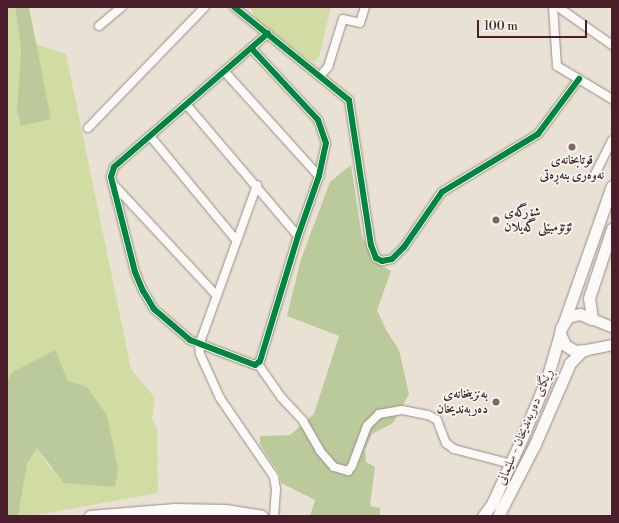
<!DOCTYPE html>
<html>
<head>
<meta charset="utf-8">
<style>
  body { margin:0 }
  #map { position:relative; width:619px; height:523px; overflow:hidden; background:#e9e1d3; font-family:"Libre Bodoni",Amiri,serif }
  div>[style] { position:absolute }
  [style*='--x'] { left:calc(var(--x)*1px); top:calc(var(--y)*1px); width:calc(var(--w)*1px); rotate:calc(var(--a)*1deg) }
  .green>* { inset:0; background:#d1dca3 }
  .forest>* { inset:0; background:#bbca9a }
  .roads { filter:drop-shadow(0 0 1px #998d88) drop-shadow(0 0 1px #998d88) }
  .minor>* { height:8px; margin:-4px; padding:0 4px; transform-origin:4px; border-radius:4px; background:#fcfaf8 }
  .major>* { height:10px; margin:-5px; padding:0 5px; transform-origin:5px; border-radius:5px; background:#fcfaf8 }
  .highway>* { height:11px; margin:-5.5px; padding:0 5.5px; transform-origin:5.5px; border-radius:5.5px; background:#fcfaf8 }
  .cycleway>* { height:6px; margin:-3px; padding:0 3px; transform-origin:3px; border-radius:3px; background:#00873e }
  .dots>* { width:11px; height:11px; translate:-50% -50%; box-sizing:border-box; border:2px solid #f6f6f2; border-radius:50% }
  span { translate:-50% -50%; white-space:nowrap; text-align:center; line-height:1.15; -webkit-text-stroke:3.5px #f6f6f2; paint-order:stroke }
  .poi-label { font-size:13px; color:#4a1f2b; font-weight:700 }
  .left { translate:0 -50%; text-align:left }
  .right { translate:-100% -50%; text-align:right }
  .street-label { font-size:13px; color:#4a1f2b }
  .frame { position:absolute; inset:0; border:8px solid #4a1f2b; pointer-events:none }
  .scale { position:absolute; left:477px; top:20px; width:110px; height:18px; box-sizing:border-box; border:2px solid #4a1f2b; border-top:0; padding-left:5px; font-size:12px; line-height:14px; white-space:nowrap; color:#4a1f2b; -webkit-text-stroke:3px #f6f6f2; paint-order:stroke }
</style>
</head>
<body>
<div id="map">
  <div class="green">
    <div style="clip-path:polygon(7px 7px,15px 7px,21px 47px,17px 110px,51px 119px,35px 44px,66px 54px,131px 369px,155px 398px,152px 419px,157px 428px,158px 493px,31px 516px,18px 516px,27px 464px,37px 448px,52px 470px,87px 387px,68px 381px,55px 351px,11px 373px,7px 382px)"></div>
    <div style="clip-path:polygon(250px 7px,331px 7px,319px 56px,315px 61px,309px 60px,257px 21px)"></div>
  </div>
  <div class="forest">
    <div style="clip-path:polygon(15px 7px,29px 7px,51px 119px,21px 126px,17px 110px,21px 47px)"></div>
    <div style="clip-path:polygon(351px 165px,362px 237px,382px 266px,391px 271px,377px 310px,386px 330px,399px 350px,409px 394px,393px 423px,372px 434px,365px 450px,366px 462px,375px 467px,370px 506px,380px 508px,380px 516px,310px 516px,315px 500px,281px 483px,280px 475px,260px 445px,260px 436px,290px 435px,314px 414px,339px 336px,287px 316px,301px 259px,330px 182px)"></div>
    <div style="clip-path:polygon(55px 350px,68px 381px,87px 387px,107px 415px,118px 469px,115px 487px,64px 483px,37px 448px,27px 464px,18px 516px,7px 516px,7px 382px,11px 373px)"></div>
  </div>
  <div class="roads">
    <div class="minor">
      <div style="--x:234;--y:7;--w:148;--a:39"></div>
      <div style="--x:349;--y:100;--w:147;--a:81.4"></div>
      <div style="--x:371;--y:245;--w:14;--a:69"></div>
      <div style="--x:376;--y:258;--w:7;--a:27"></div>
      <div style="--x:382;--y:261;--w:10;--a:-11"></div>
      <div style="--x:392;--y:259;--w:17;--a:-45"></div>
      <div style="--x:404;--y:247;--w:67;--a:-55.4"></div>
      <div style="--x:442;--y:192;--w:112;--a:-31.1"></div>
      <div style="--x:538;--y:134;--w:69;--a:-53.3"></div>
      <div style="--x:553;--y:7;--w:59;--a:86.1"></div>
      <div style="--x:557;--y:66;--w:64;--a:31"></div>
      <div style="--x:558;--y:7;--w:66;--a:35.1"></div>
      <div style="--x:99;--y:26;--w:30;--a:-40"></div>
      <div style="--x:252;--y:49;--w:97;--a:47.1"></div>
      <div style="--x:318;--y:120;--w:24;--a:71"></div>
      <div style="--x:326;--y:143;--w:34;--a:102"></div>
      <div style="--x:319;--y:176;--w:64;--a:109.3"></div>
      <div style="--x:298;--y:236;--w:131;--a:106.9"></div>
      <div style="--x:260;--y:361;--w:6;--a:141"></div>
      <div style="--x:255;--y:365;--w:70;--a:-159"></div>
      <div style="--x:190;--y:340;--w:48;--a:-139.3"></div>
      <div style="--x:154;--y:309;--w:21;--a:-121"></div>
      <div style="--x:143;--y:291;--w:21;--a:-113"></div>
      <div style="--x:135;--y:272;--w:98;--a:-104.2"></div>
      <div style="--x:111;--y:177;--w:10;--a:-73"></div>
      <div style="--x:114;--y:167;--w:204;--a:-41"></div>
      <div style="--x:224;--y:71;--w:142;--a:47.9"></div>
      <div style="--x:321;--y:75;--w:11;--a:-49"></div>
      <div style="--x:328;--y:67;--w:50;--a:-72.6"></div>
      <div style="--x:343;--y:19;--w:17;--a:13"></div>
      <div style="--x:360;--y:23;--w:17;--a:-73"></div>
      <div style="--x:186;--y:104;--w:173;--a:49.7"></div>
      <div style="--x:88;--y:128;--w:168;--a:-46"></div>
      <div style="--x:150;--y:136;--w:135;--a:50.4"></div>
      <div style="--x:595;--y:174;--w:38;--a:-63"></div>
      <div style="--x:113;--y:184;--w:151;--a:47.1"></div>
      <div style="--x:257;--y:185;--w:170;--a:109.9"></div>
      <div style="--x:199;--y:345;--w:9;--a:84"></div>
      <div style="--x:200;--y:354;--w:48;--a:65.6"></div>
      <div style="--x:220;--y:398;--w:96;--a:55.6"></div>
      <div style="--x:274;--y:477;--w:12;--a:81"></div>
      <div style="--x:276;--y:489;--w:27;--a:94"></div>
      <div style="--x:258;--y:364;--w:40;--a:55.1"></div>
      <div style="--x:281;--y:397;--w:33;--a:47"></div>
      <div style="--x:303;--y:421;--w:34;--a:60"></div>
      <div style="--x:320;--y:451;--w:21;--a:49"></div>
      <div style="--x:334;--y:467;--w:15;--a:16"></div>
      <div style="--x:348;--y:471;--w:6;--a:-51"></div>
      <div style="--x:352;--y:466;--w:43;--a:-69.4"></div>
      <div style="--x:367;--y:426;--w:17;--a:-45"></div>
      <div style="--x:379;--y:414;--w:23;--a:-10"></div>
      <div style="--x:402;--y:410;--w:26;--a:11"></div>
      <div style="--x:428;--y:415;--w:10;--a:29"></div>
      <div style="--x:437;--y:420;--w:25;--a:69"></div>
      <div style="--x:446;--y:443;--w:10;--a:37"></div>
      <div style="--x:454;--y:449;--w:59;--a:14.7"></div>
    </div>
    <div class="major">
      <div style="--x:592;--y:319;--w:22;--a:22"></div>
      <div style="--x:587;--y:350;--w:25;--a:-11"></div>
    </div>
    <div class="highway">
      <div style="--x:592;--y:319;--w:21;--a:-98"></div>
      <div style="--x:589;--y:298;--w:73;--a:-71.6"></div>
      <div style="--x:564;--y:322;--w:144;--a:-70.6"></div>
      <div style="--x:586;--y:350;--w:11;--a:175"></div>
      <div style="--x:575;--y:351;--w:12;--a:-149"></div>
      <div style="--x:565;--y:345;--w:12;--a:-114"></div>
      <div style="--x:560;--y:334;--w:6;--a:-81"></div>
      <div style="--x:561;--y:328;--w:13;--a:-58"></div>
      <div style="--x:568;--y:317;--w:6;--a:-18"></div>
      <div style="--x:574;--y:315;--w:6;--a:-9"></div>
      <div style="--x:580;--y:314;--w:13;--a:23"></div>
      <div style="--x:90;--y:516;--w:85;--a:-4.7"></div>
      <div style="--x:175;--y:509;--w:50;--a:1.1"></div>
      <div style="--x:225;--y:510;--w:37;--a:9"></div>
      <div style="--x:483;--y:516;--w:15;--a:-53"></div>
      <div style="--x:492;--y:504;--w:72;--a:-65.6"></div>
      <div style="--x:522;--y:438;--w:65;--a:-67.4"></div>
      <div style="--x:547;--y:378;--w:46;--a:-73.5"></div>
      <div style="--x:498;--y:516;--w:81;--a:-62.8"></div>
      <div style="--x:535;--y:444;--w:88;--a:-66.6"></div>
      <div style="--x:570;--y:363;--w:16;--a:-45"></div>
    </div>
  </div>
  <div class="cycleway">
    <div style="--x:234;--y:7;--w:148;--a:39"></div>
    <div style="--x:349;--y:100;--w:147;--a:81.4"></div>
    <div style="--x:371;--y:245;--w:14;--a:69"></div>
    <div style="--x:376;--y:258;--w:7;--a:27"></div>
    <div style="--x:382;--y:261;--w:10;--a:-11"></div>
    <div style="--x:392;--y:259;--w:17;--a:-45"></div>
    <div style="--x:404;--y:247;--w:67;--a:-55.4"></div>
    <div style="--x:442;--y:192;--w:112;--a:-31.1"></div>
    <div style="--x:538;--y:134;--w:69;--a:-53.3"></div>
    <div style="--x:252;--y:49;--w:97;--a:47.1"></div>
    <div style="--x:318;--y:120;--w:24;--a:71"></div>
    <div style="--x:326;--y:143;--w:34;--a:102"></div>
    <div style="--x:319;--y:176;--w:64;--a:109.3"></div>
    <div style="--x:298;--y:236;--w:131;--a:106.9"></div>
    <div style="--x:260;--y:361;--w:6;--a:141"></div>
    <div style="--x:255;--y:365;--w:70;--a:-159"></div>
    <div style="--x:190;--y:340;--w:48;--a:-139.3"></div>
    <div style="--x:154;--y:309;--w:21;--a:-121"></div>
    <div style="--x:143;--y:291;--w:21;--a:-113"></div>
    <div style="--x:135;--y:272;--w:98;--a:-104.2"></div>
    <div style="--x:111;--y:177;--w:10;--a:-73"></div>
    <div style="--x:114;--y:167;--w:204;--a:-41"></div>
  </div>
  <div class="dots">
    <div style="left:572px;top:147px;background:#826366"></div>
    <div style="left:496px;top:220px;background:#826366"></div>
    <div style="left:496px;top:402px;background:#826366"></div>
  </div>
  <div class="poi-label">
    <span style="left:572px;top:168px">قوتابخانەی<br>نەوەری بنەڕەتی</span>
    <span class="left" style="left:504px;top:220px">شۆرگه‌ى<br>ئۆتۆمبێلى گه‌یلان</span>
    <span class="right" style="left:488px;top:402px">بەنزینخانەی<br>دەربەندیخان</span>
  </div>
  <div class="street-label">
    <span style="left:525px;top:427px;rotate:-67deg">ڕێگای دەربەندیخان - سلێمانی</span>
  </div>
  <div class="frame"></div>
  <div class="scale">100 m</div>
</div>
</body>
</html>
